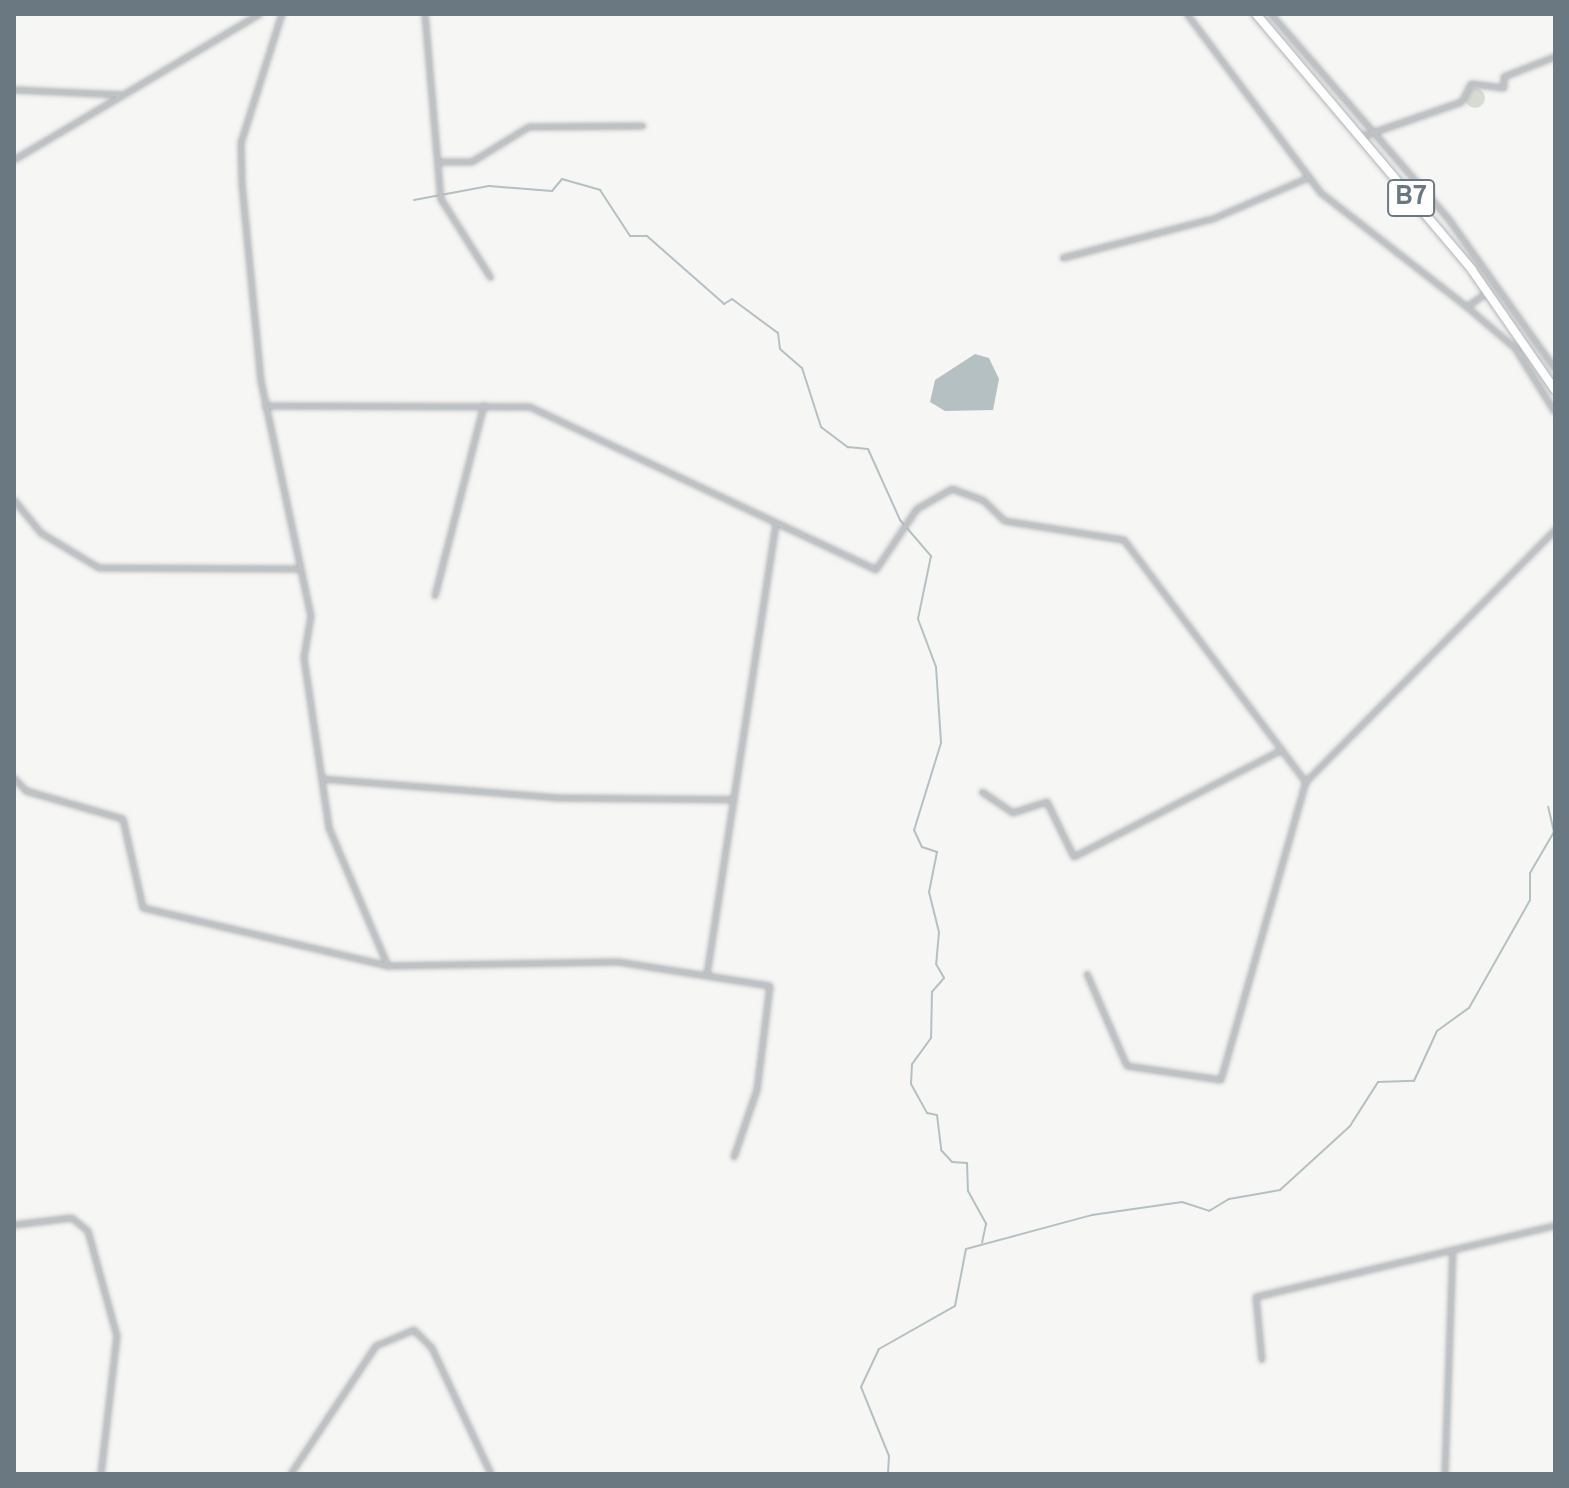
<!DOCTYPE html>
<html>
<head>
<meta charset="utf-8">
<style>
  body { margin:0 }
  #map { position:relative; width:1569px; height:1488px; overflow:hidden; background:#f6f6f4; font-family:Overpass,sans-serif }
  div>[style] { position:absolute }
  [style*='--x'] { left:calc(var(--x)*1px); top:calc(var(--y)*1px); width:calc(var(--w)*1px); rotate:calc(var(--a)*1deg) }
  .green>* { inset:0; background:#d7dbd3 }
  .round { border-radius:50% }
  .water>* { inset:0; background:#b5c0c3 }
  .stream>* { height:2px; margin:-1px; padding:0 1px; transform-origin:1px; border-radius:1px; background:#b5c0c3 }
  .roads { filter:drop-shadow(0 0 2px #b2b5b8) drop-shadow(0 0 2px #b2b5b8) }
  .minor>* { height:4px; margin:-2px; padding:0 2px; transform-origin:2px; border-radius:2px; background:#bec2c5 }
  .highway>* { height:8px; margin:-4px; padding:0 4px; transform-origin:4px; border-radius:4px; background:#fff }
  span { translate:-50% -50%; white-space:nowrap; text-align:center; line-height:1.15; -webkit-text-stroke:8px #fff; paint-order:stroke }
  .shield-label span { padding:2px 6px; background:#fff; border:2px solid; border-radius:6px; -webkit-text-stroke-width:0 }
  .shield-label { font-size:26px; color:#697881; font-weight:700 }
  .frame { position:absolute; inset:0; border:16px solid #697881; pointer-events:none }
</style>
</head>
<body>
<div id="map">
  <div class="green">
    <div class="round" style="left:1465px;top:88px;width:20px;height:20px"></div>
  </div>
  <div class="water">
    <div style="clip-path:polygon(975px 354px,989px 358px,999px 379px,993px 410px,945px 411px,930px 402px,935px 380px)"></div>
  </div>
  <div class="stream">
    <div style="--x:414;--y:200;--w:76;--a:-10.6"></div>
    <div style="--x:489;--y:186;--w:63;--a:4.5"></div>
    <div style="--x:552;--y:191;--w:16;--a:-50"></div>
    <div style="--x:562;--y:179;--w:40;--a:16"></div>
    <div style="--x:600;--y:190;--w:55;--a:56.9"></div>
    <div style="--x:630;--y:236;--w:17;--a:0"></div>
    <div style="--x:647;--y:236;--w:103;--a:41.4"></div>
    <div style="--x:724;--y:304;--w:9;--a:-32"></div>
    <div style="--x:732;--y:299;--w:57;--a:36.5"></div>
    <div style="--x:778;--y:333;--w:16;--a:83"></div>
    <div style="--x:780;--y:349;--w:29;--a:41"></div>
    <div style="--x:802;--y:368;--w:62;--a:72.1"></div>
    <div style="--x:821;--y:427;--w:34;--a:37"></div>
    <div style="--x:848;--y:447;--w:20;--a:6"></div>
    <div style="--x:868;--y:449;--w:78;--a:65.7"></div>
    <div style="--x:900;--y:520;--w:48;--a:49.3"></div>
    <div style="--x:931;--y:556;--w:64;--a:101.7"></div>
    <div style="--x:918;--y:619;--w:51;--a:69.4"></div>
    <div style="--x:936;--y:667;--w:76;--a:86.2"></div>
    <div style="--x:941;--y:743;--w:91;--a:107.2"></div>
    <div style="--x:914;--y:830;--w:19;--a:65"></div>
    <div style="--x:922;--y:847;--w:16;--a:18"></div>
    <div style="--x:937;--y:852;--w:41;--a:101.3"></div>
    <div style="--x:929;--y:892;--w:41;--a:76"></div>
    <div style="--x:939;--y:932;--w:32;--a:95"></div>
    <div style="--x:936;--y:964;--w:16;--a:60"></div>
    <div style="--x:944;--y:978;--w:18;--a:131"></div>
    <div style="--x:932;--y:992;--w:46;--a:91.2"></div>
    <div style="--x:931;--y:1038;--w:32;--a:126"></div>
    <div style="--x:912;--y:1064;--w:20;--a:93"></div>
    <div style="--x:911;--y:1084;--w:33;--a:61"></div>
    <div style="--x:927;--y:1113;--w:10;--a:11"></div>
    <div style="--x:937;--y:1115;--w:35;--a:83"></div>
    <div style="--x:941;--y:1150;--w:16;--a:47"></div>
    <div style="--x:952;--y:1162;--w:15;--a:4"></div>
    <div style="--x:967;--y:1163;--w:28;--a:88"></div>
    <div style="--x:968;--y:1191;--w:38;--a:61"></div>
    <div style="--x:986;--y:1224;--w:19;--a:102"></div>
    <div style="--x:888;--y:1474;--w:18;--a:-87"></div>
    <div style="--x:889;--y:1456;--w:74;--a:-112.1"></div>
    <div style="--x:861;--y:1387;--w:42;--a:-64.7"></div>
    <div style="--x:879;--y:1349;--w:87;--a:-29.5"></div>
    <div style="--x:955;--y:1306;--w:58;--a:-79.1"></div>
    <div style="--x:966;--y:1249;--w:131;--a:-15.1"></div>
    <div style="--x:1092;--y:1215;--w:91;--a:-8.2"></div>
    <div style="--x:1182;--y:1202;--w:28;--a:18"></div>
    <div style="--x:1209;--y:1211;--w:23;--a:-31"></div>
    <div style="--x:1229;--y:1199;--w:52;--a:-10"></div>
    <div style="--x:1280;--y:1190;--w:95;--a:-42.4"></div>
    <div style="--x:1350;--y:1126;--w:52;--a:-57.5"></div>
    <div style="--x:1378;--y:1082;--w:36;--a:-2"></div>
    <div style="--x:1414;--y:1081;--w:55;--a:-65.3"></div>
    <div style="--x:1437;--y:1031;--w:39;--a:-36"></div>
    <div style="--x:1469;--y:1008;--w:124;--a:-60.5"></div>
    <div style="--x:1530;--y:900;--w:27;--a:-90"></div>
    <div style="--x:1530;--y:873;--w:48;--a:-59.7"></div>
    <div style="--x:1554;--y:832;--w:26;--a:-103"></div>
  </div>
  <div class="roads">
    <div class="minor">
      <div style="--x:282;--y:14;--w:135;--a:107.6"></div>
      <div style="--x:241;--y:143;--w:41;--a:88.6"></div>
      <div style="--x:242;--y:184;--w:198;--a:84.5"></div>
      <div style="--x:261;--y:381;--w:240;--a:78"></div>
      <div style="--x:311;--y:616;--w:43;--a:99.5"></div>
      <div style="--x:304;--y:658;--w:172;--a:81.6"></div>
      <div style="--x:329;--y:828;--w:150;--a:66.9"></div>
      <div style="--x:388;--y:966;--w:230;--a:-1"></div>
      <div style="--x:618;--y:962;--w:154;--a:9"></div>
      <div style="--x:770;--y:986;--w:105;--a:97.1"></div>
      <div style="--x:757;--y:1090;--w:71;--a:108.9"></div>
      <div style="--x:425;--y:14;--w:186;--a:85.1"></div>
      <div style="--x:441;--y:199;--w:93;--a:57.7"></div>
      <div style="--x:1187;--y:14;--w:224;--a:53.2"></div>
      <div style="--x:1321;--y:193;--w:185;--a:38"></div>
      <div style="--x:1467;--y:307;--w:24;--a:-35"></div>
      <div style="--x:1271;--y:14;--w:274;--a:49.1"></div>
      <div style="--x:1450;--y:221;--w:181;--a:54.6"></div>
      <div style="--x:14;--y:90;--w:109;--a:2.6"></div>
      <div style="--x:1361;--y:137;--w:107;--a:-19.1"></div>
      <div style="--x:1462;--y:102;--w:20;--a:-63"></div>
      <div style="--x:1471;--y:84;--w:33;--a:7"></div>
      <div style="--x:1504;--y:88;--w:11;--a:-90"></div>
      <div style="--x:1504;--y:77;--w:55;--a:-21.4"></div>
      <div style="--x:14;--y:160;--w:286;--a:-30.7"></div>
      <div style="--x:439;--y:162;--w:33;--a:0"></div>
      <div style="--x:472;--y:162;--w:67;--a:-31.6"></div>
      <div style="--x:529;--y:127;--w:114;--a:-0.5"></div>
      <div style="--x:1063;--y:258;--w:155;--a:-14.6"></div>
      <div style="--x:1213;--y:219;--w:103;--a:-23.3"></div>
      <div style="--x:1467;--y:307;--w:63;--a:40.5"></div>
      <div style="--x:1515;--y:348;--w:75;--a:58"></div>
      <div style="--x:265;--y:406;--w:265;--a:0.2"></div>
      <div style="--x:530;--y:407;--w:382;--a:25.2"></div>
      <div style="--x:876;--y:570;--w:73;--a:-56.1"></div>
      <div style="--x:917;--y:509;--w:40;--a:-29.7"></div>
      <div style="--x:952;--y:489;--w:33;--a:20"></div>
      <div style="--x:983;--y:500;--w:30;--a:44"></div>
      <div style="--x:1005;--y:521;--w:121;--a:9.1"></div>
      <div style="--x:1124;--y:540;--w:303;--a:53.1"></div>
      <div style="--x:14;--y:500;--w:43;--a:50.7"></div>
      <div style="--x:41;--y:533;--w:68;--a:31.1"></div>
      <div style="--x:99;--y:568;--w:199;--a:0.3"></div>
      <div style="--x:435;--y:596;--w:197;--a:-75.6"></div>
      <div style="--x:14;--y:778;--w:18;--a:47"></div>
      <div style="--x:26;--y:791;--w:101;--a:16.1"></div>
      <div style="--x:123;--y:819;--w:91;--a:77.3"></div>
      <div style="--x:143;--y:908;--w:252;--a:13.3"></div>
      <div style="--x:322;--y:779;--w:235;--a:4.6"></div>
      <div style="--x:556;--y:798;--w:178;--a:0.6"></div>
      <div style="--x:982;--y:792;--w:37;--a:34"></div>
      <div style="--x:1013;--y:813;--w:36;--a:-18"></div>
      <div style="--x:1047;--y:802;--w:61;--a:63.9"></div>
      <div style="--x:1074;--y:857;--w:234;--a:-27.2"></div>
      <div style="--x:1087;--y:974;--w:100;--a:66.5"></div>
      <div style="--x:1127;--y:1066;--w:95;--a:8.5"></div>
      <div style="--x:1221;--y:1080;--w:310;--a:-74.1"></div>
      <div style="--x:1306;--y:782;--w:354;--a:-45.3"></div>
      <div style="--x:707;--y:975;--w:456;--a:-81.3"></div>
      <div style="--x:14;--y:1225;--w:58;--a:-6.9"></div>
      <div style="--x:72;--y:1218;--w:21;--a:39"></div>
      <div style="--x:88;--y:1231;--w:109;--a:74.6"></div>
      <div style="--x:117;--y:1336;--w:139;--a:96.6"></div>
      <div style="--x:1262;--y:1360;--w:63;--a:-95.4"></div>
      <div style="--x:1256;--y:1297;--w:307;--a:-13.4"></div>
      <div style="--x:291;--y:1474;--w:154;--a:-56.4"></div>
      <div style="--x:376;--y:1346;--w:41;--a:-22.8"></div>
      <div style="--x:414;--y:1330;--w:25;--a:45"></div>
      <div style="--x:432;--y:1348;--w:139;--a:64.9"></div>
      <div style="--x:1445;--y:1474;--w:224;--a:-88"></div>
    </div>
    <div class="highway">
      <div style="--x:1256;--y:14;--w:335;--a:49.8"></div>
      <div style="--x:1472;--y:270;--w:146;--a:55.3"></div>
    </div>
  </div>
  <div class="shield-label">
    <span style="left:1411px;top:198px">B7</span>
  </div>
  <div class="frame"></div>
</div>
</body>
</html>
